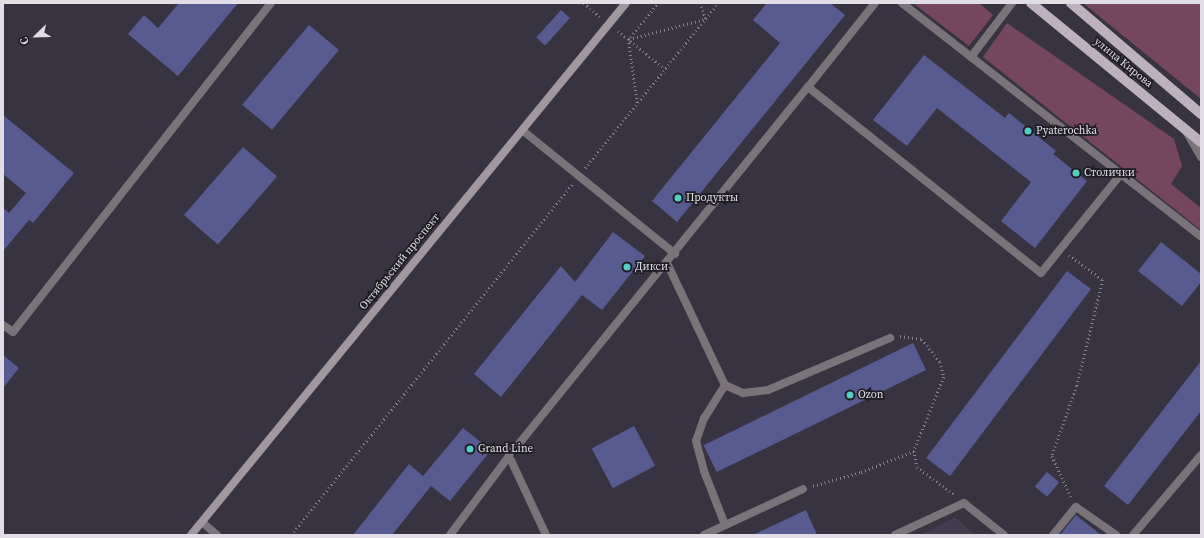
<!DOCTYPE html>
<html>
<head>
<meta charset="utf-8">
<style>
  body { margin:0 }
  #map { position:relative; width:1204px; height:538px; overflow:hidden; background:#383340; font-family:"Source Serif 4",serif }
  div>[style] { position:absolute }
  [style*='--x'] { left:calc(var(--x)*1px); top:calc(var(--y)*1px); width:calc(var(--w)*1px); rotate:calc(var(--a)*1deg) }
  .built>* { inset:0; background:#433b4e }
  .green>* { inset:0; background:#75475e }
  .building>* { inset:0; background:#585b90; transform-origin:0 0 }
  .path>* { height:2.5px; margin-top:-1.25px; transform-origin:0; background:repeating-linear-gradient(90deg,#87838e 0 1px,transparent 0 4px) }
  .lane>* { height:8px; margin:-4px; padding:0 4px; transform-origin:4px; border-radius:4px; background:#7a747a }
  .street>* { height:8px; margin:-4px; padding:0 4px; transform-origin:4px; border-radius:4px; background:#7a747a }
  .secondary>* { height:8px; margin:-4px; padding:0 4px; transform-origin:4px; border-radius:4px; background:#a097a0 }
  .primary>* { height:10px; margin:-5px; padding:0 5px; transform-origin:5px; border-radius:5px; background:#bdb1bd }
  .dots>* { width:11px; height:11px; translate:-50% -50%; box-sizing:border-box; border:2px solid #1e1c22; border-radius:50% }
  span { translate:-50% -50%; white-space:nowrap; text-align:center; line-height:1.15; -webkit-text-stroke:3.5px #1e1c22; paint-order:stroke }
  .street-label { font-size:11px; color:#e1dee6 }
  .poi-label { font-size:11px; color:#e1dee6 }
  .left { translate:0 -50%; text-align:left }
  .frame { position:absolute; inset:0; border:4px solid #e1dee6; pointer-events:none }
  .north { position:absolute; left:16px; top:16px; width:40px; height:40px; -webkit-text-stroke:3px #1e1c22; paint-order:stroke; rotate:247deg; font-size:11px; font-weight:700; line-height:16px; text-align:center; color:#e1dee6 }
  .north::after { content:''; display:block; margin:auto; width:14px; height:18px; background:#e1dee6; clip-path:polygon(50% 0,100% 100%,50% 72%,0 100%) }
</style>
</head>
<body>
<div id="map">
  <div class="built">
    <div style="clip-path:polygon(955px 517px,975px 535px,921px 535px)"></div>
  </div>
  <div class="green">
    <div style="clip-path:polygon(913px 3px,979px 3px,993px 15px,969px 46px)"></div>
    <div style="clip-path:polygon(1083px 3px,1201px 3px,1201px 99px)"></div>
    <div style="clip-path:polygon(1007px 23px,1174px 139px,1182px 166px,1171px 184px,1201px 208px,1201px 230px,983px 57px)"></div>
  </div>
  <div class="building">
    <div style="clip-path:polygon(179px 3px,238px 3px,178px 76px,128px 34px,144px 15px,158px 28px)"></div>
    <div style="clip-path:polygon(767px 3px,830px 3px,845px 15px,677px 222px,652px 201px,780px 43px,753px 20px)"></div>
    <div style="left:561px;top:10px;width:12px;height:37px;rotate:42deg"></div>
    <div style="left:309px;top:25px;width:39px;height:104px;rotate:40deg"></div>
    <div style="clip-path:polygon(924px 55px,1005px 118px,1009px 113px,1056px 151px,1053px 154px,1087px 181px,1035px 248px,1001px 221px,1031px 182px,937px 108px,907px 146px,873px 120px)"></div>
    <div style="clip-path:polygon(3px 115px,74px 173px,33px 223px,29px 220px,3px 251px,3px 208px,9px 213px,26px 193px,3px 174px)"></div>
    <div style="left:243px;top:147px;width:45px;height:90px;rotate:41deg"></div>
    <div style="clip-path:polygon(613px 232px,645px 256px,602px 310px,582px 295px,501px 397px,474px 374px,561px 266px,575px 282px)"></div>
    <div style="clip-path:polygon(1161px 242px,1201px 274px,1201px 282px,1182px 306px,1138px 271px)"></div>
    <div style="left:1067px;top:271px;width:30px;height:234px;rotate:37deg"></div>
    <div style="left:913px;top:343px;width:30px;height:233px;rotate:64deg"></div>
    <div style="clip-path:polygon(3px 355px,19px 368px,3px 388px)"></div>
    <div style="clip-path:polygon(1201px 361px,1201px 411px,1128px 505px,1104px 486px)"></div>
    <div style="left:634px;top:426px;width:45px;height:48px;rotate:62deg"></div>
    <div style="clip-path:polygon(463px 428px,491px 450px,450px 501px,431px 486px,392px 535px,353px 535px,409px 464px,423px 476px)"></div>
    <div style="left:1047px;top:472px;width:16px;height:19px;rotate:40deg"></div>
    <div style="clip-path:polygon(806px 510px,817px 535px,753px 535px)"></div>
    <div style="clip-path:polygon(1076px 515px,1101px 535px,1060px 535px)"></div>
  </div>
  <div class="path">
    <div style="--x:584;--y:3;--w:21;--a:41"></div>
    <div style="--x:618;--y:31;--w:60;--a:39"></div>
    <div style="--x:629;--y:39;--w:79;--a:-14.7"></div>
    <div style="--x:705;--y:19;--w:17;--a:-107"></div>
    <div style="--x:637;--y:103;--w:64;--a:-98.1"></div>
    <div style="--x:628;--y:40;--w:48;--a:-51"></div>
    <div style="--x:585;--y:168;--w:212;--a:-51.1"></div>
    <div style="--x:1069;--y:255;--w:42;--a:36.3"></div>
    <div style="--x:1103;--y:280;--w:109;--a:103.8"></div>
    <div style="--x:1077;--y:386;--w:74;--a:109.7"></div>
    <div style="--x:1052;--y:456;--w:45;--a:65.1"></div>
    <div style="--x:900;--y:336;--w:22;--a:8"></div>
    <div style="--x:922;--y:339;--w:29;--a:52"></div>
    <div style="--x:940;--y:362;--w:16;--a:75"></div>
    <div style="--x:944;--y:377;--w:80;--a:112.1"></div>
    <div style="--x:914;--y:451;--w:16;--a:79"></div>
    <div style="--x:917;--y:467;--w:47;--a:36.4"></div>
    <div style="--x:813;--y:486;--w:50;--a:-16.3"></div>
    <div style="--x:861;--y:472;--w:57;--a:-21.6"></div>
    <div style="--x:291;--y:535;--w:450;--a:-51.3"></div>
  </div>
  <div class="lane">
    <div style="--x:875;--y:3;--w:107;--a:128.6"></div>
    <div style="--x:808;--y:87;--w:298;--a:38.6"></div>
    <div style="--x:1041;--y:273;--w:127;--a:-51.1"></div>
    <div style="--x:971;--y:57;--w:68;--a:-52.8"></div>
    <div style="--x:522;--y:130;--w:197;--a:39"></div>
    <div style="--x:1186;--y:131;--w:30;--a:60"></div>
    <div style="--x:667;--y:263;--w:135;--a:64.6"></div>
    <div style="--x:725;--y:385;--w:20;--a:24"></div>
    <div style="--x:743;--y:393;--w:25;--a:-7"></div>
    <div style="--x:768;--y:390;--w:133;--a:-23.1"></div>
    <div style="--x:3;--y:325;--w:12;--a:35"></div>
    <div style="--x:13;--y:332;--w:418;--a:-51.9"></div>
    <div style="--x:725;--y:385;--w:39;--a:122"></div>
    <div style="--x:704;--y:418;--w:24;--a:109"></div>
    <div style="--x:696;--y:441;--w:31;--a:75"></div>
    <div style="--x:704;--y:471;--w:58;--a:68.7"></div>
    <div style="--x:509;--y:456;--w:87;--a:64.9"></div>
    <div style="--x:202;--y:522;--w:20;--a:41"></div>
    <div style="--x:450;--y:535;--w:99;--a:-53.2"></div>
    <div style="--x:509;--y:456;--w:475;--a:-51"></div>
    <div style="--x:704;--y:535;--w:109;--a:-24.9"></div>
    <div style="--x:1053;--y:535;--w:36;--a:-51"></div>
    <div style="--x:1076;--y:507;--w:49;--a:35"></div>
    <div style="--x:1133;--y:535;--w:105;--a:-49.6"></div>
  </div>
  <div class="street">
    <div style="--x:902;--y:3;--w:380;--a:38"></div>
    <div style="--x:895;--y:535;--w:76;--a:-24.9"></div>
    <div style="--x:964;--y:503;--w:51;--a:38.7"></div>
  </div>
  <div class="secondary">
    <div style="--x:191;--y:535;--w:687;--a:-50.73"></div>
  </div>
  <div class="primary">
    <div style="--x:1031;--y:3;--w:220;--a:39.3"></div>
    <div style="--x:1071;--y:3;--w:171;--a:40.5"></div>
  </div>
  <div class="dots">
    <div style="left:1028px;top:131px;background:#55cec4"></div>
    <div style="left:1076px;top:173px;background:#55cec4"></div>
    <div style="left:678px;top:198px;background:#55cec4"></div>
    <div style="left:627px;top:267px;background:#55cec4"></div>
    <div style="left:850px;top:395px;background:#55cec4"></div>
    <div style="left:470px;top:449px;background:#55cec4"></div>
  </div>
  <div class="street-label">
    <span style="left:1123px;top:63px;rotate:39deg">улица Кирова</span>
    <span style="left:400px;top:262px;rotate:-51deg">Октябрьский проспект</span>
  </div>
  <div class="poi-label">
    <span class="left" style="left:1036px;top:131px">Pyaterochka</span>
    <span class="left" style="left:1084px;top:173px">Столички</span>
    <span class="left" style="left:686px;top:198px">Продукты</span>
    <span class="left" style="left:635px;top:267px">Дикси</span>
    <span class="left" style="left:858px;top:395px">Ozon</span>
    <span class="left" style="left:478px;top:449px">Grand Line</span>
  </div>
  <div class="frame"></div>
  <div class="north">С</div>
</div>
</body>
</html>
